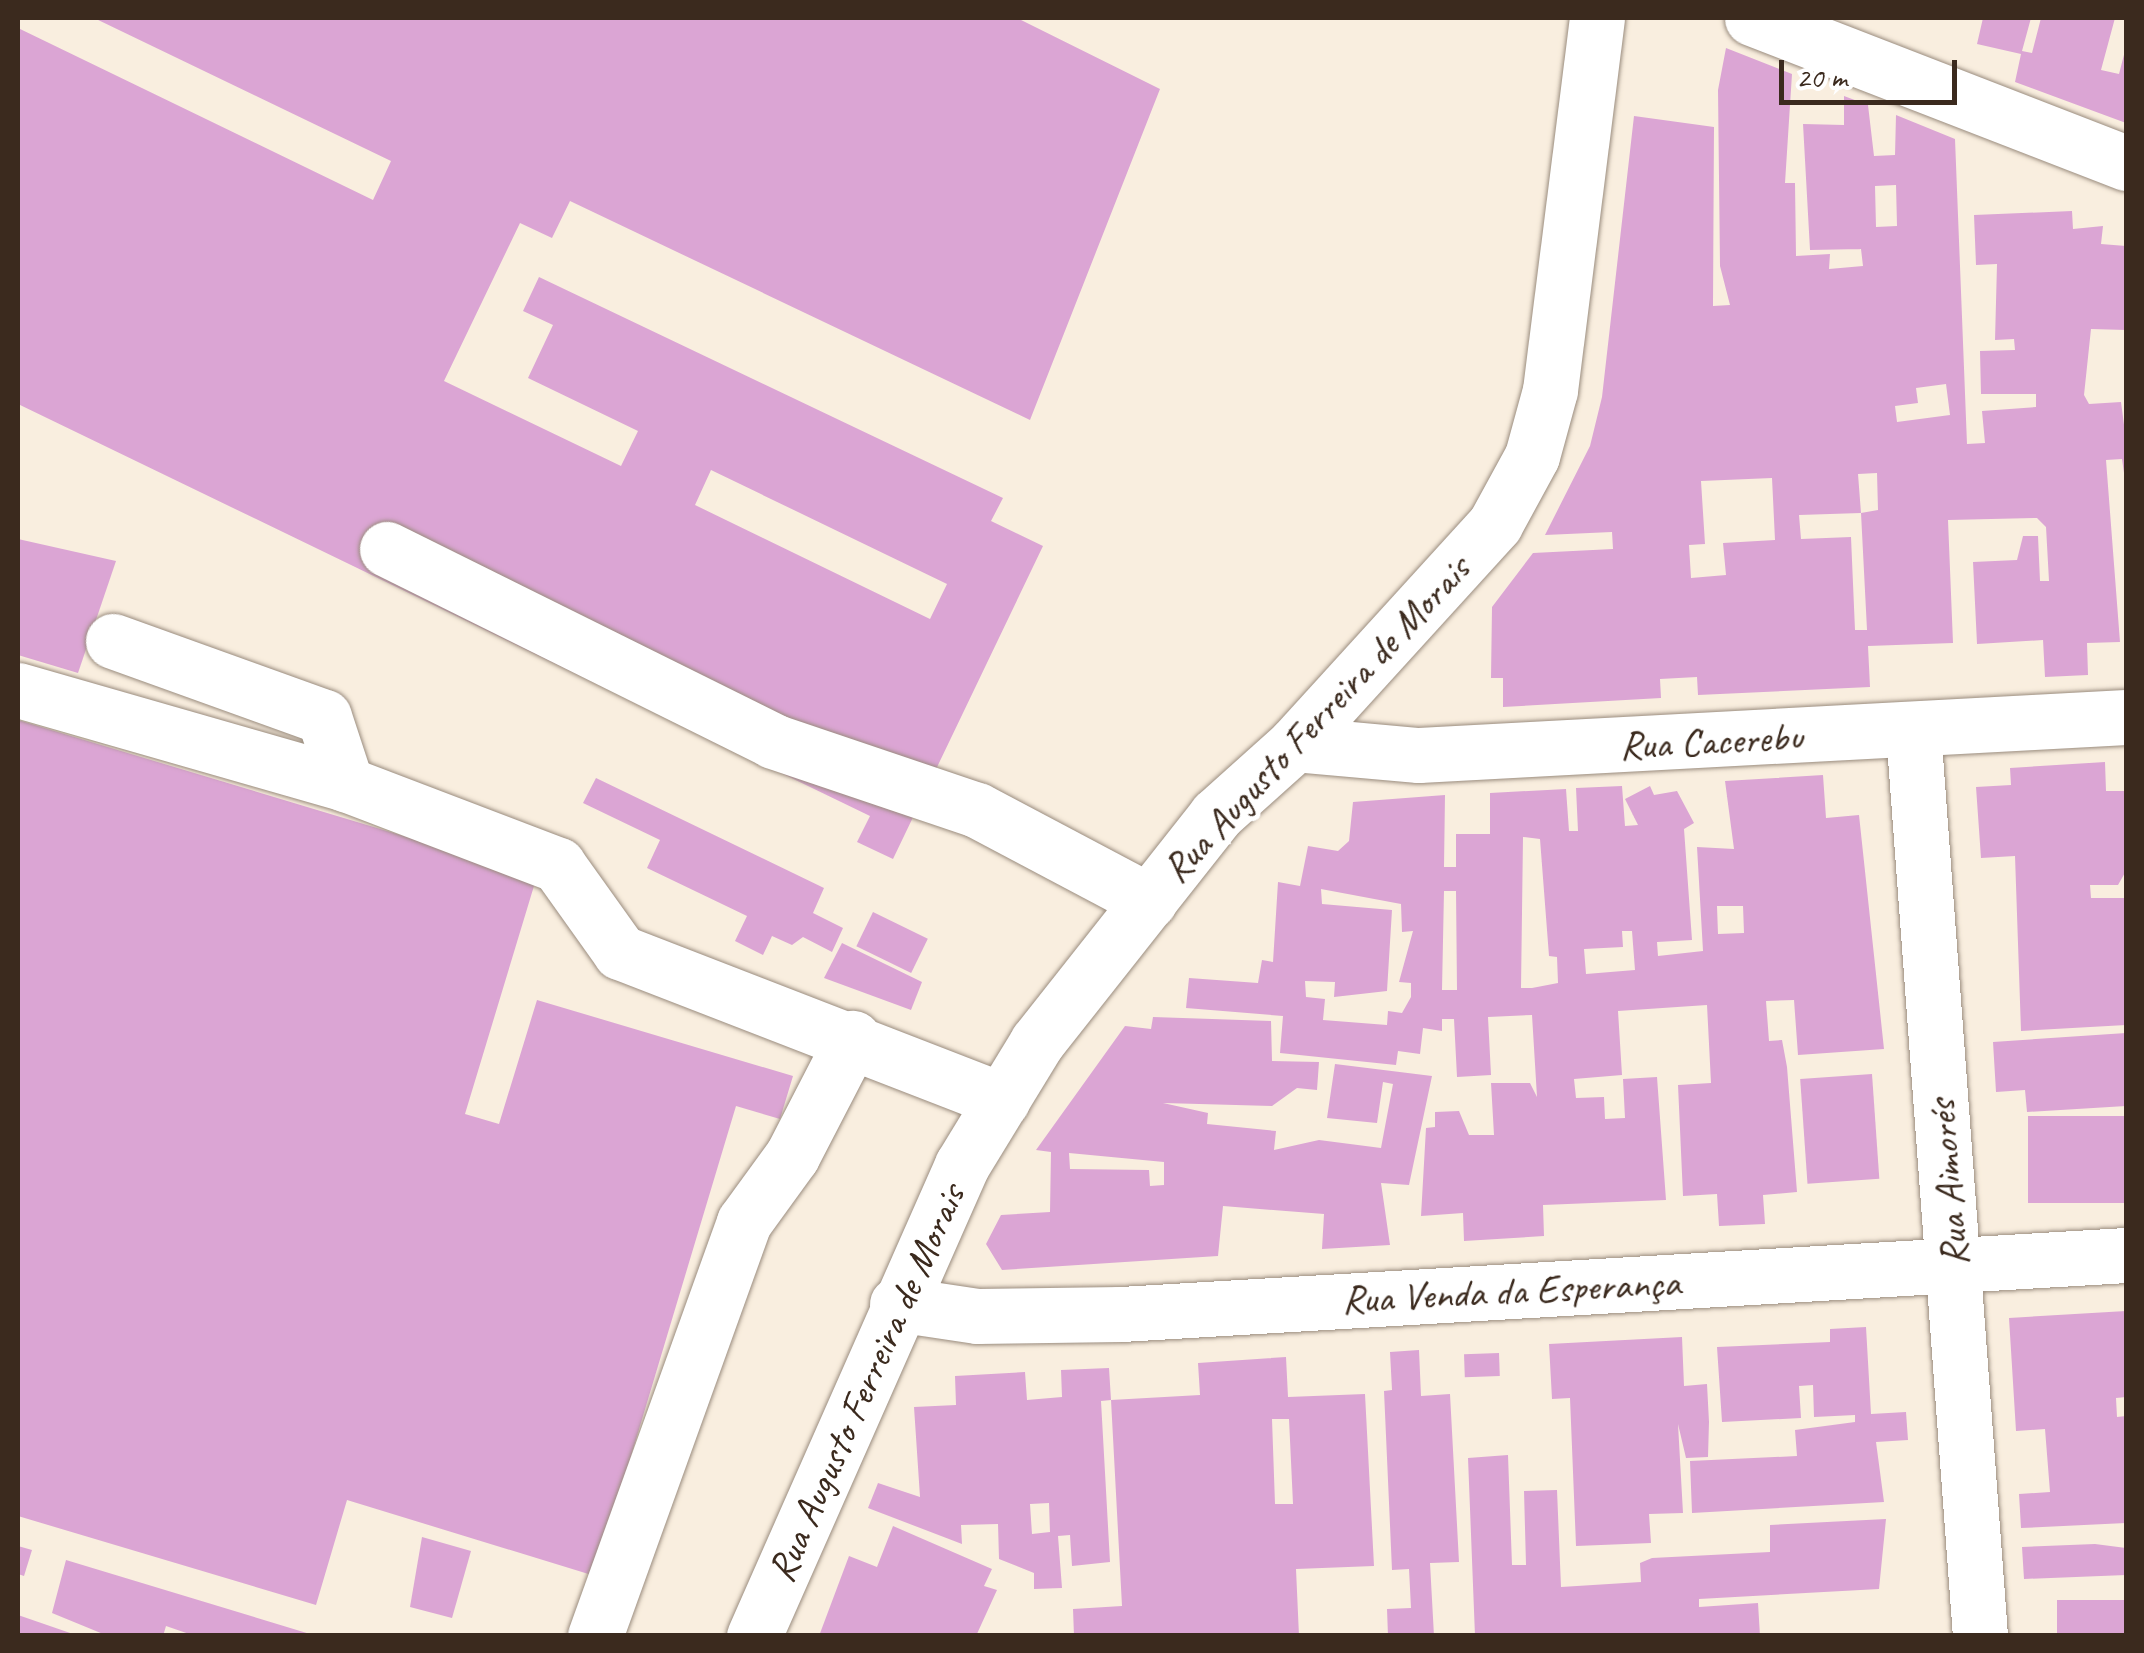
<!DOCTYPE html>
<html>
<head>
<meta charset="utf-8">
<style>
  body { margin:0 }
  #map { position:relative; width:2144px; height:1653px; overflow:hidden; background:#f9eedf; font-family:Caveat,sans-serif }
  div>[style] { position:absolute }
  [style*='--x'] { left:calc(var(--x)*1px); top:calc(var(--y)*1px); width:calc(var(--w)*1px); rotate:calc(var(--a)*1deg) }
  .building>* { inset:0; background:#dba5d4; transform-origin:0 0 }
  .roads { filter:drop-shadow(0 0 2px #9a8c7e) drop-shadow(0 0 2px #9a8c7e) }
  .minor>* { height:55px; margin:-27.5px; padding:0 27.5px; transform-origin:27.5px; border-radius:27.5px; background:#fff }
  span { translate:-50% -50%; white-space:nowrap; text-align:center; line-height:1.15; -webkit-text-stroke:10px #fff; paint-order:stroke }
  .street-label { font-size:40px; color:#3b2a1e }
  .frame { position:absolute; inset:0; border:20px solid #3b2a1e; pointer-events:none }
  .scale { position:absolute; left:1779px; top:60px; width:178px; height:45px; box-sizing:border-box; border:5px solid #3b2a1e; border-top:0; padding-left:12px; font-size:30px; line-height:35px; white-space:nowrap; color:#3b2a1e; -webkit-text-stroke:8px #fff; paint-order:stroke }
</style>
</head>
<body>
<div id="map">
  <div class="building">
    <div style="clip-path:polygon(evenodd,94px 18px,1017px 18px,1160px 89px,1030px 420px,570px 201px,552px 238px,520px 223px,444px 381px,621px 466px,638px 431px,528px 378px,553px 325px,523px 311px,539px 277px,1003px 498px,991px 521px,1043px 546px,893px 859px,857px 842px,870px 816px,18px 404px,18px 28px,373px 200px,391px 161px,94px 18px,711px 470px,947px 584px,930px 619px,695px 505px,711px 470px)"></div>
    <div style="clip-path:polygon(1983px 18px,2031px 18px,2022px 51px,2032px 53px,2041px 18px,2115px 18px,2101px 70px,2119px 74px,2126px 47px,2126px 123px,2015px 82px,2021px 54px,1977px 44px)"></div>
    <div style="clip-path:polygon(evenodd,1726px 48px,1792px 74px,1785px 183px,1795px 183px,1796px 256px,1830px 254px,1829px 269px,1863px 266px,1861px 249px,1810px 250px,1803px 124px,1844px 125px,1844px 96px,1868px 105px,1874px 156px,1895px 155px,1896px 115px,1955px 139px,1967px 444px,1985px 443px,1982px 411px,2036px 407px,2036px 394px,1981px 394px,1980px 351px,2015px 350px,2014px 339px,1995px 340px,1997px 264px,1976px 265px,1974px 215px,2072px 211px,2073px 229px,2103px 226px,2101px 244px,2126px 246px,2126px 330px,2091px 329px,2084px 395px,2089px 404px,2121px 402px,2126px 440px,2126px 487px,2122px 459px,2106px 460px,2120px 642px,2087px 643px,2088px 675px,2045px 677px,2043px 640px,1977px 644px,1973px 562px,2017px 560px,2023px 536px,2038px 536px,2040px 581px,2049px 581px,2046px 527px,2037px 518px,1948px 520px,1953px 643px,1868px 646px,1870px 687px,1698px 695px,1697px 677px,1660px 679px,1661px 698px,1503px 707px,1503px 678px,1491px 678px,1492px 607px,1533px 553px,1613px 549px,1612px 532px,1545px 535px,1590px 446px,1602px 397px,1634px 116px,1714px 127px,1713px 306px,1730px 305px,1720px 266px,1718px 90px,1726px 48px,1896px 185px,1897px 226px,1876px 227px,1875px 186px,1896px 185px,1726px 48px,1946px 384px,1950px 415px,1897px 422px,1895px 406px,1918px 403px,1916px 388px,1946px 384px,1726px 48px,1877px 473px,1878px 510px,1861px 513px,1867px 630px,1855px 630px,1851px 537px,1801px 539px,1799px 515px,1861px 513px,1858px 474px,1877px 473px,1726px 48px,1772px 478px,1775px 540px,1723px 543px,1726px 575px,1691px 578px,1689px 545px,1705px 544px,1701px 481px,1772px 478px)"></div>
    <div style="clip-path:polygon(18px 539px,116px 561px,78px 673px,18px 655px)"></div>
    <div style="clip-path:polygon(18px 720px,537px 876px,465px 1114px,499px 1124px,537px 1000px,793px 1076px,780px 1119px,736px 1106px,595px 1576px,347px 1500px,316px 1605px,18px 1516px)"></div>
    <div style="clip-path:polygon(2105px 762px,2106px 791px,2126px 791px,2126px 871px,2118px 885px,2090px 885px,2091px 898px,2126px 898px,2126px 1025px,2021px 1031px,2015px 856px,1981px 858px,1976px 787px,2011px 785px,2010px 768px)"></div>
    <div style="clip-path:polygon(evenodd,1823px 775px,1826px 818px,1859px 815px,1884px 1049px,1798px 1055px,1794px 1000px,1766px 1001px,1769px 1041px,1782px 1040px,1787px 1067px,1797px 1192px,1763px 1195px,1765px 1224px,1719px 1226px,1717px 1194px,1683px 1196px,1678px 1085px,1711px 1083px,1707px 1005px,1618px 1011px,1622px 1075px,1574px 1079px,1576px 1098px,1604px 1097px,1605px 1119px,1625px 1118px,1623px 1079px,1657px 1077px,1666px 1200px,1543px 1205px,1544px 1236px,1464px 1241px,1463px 1213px,1421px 1216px,1426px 1128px,1435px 1127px,1435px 1112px,1459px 1111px,1469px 1135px,1494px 1135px,1491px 1083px,1530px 1083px,1537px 1097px,1532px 1015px,1488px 1017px,1491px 1075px,1457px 1077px,1454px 1019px,1442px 1019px,1442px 1031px,1423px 1028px,1420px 1054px,1398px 1051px,1396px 1065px,1280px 1053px,1283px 1016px,1186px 1008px,1189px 978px,1258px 983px,1262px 960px,1273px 962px,1278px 882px,1300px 886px,1308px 846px,1338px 851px,1349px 841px,1353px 802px,1445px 795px,1444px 867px,1456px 867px,1456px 834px,1490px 834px,1490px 793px,1566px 789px,1569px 831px,1578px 831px,1576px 788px,1622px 786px,1625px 826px,1638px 825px,1625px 799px,1650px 786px,1654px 795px,1677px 791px,1694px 823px,1684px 829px,1692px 940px,1657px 942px,1658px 956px,1703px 951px,1697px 847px,1734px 849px,1725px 781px,1823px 775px,1523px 837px,1540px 839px,1549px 956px,1557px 957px,1558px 983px,1532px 988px,1521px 988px,1523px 837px,1823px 775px,1321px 889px,1401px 904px,1402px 932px,1413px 931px,1399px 982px,1411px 983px,1411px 997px,1402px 1013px,1388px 1011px,1387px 1025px,1323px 1020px,1325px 999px,1306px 997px,1305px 981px,1335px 982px,1334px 997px,1387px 991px,1392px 910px,1322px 904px,1321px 889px,1823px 775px,1444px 891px,1456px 891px,1457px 990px,1442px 990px,1444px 891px,1823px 775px,1717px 906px,1743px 906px,1744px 933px,1718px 934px,1717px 906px,1823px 775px,1622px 931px,1632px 931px,1635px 970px,1586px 974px,1584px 949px,1623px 947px,1622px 931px)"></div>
    <div style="clip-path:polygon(596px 778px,824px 888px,813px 913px,843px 928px,832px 952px,803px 937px,792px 945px,772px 936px,763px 955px,735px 941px,747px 916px,647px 868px,660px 840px,583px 803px)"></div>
    <div style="left:873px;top:912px;width:61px;height:38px;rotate:26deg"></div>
    <div style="clip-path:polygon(842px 943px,922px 982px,911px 1010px,824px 978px)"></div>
    <div style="clip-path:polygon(evenodd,1153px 1017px,1271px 1021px,1272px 1061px,1319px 1062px,1317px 1090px,1297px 1088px,1272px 1106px,1163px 1103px,1208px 1113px,1207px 1124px,1276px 1131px,1274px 1150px,1319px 1140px,1381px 1148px,1393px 1084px,1383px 1082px,1377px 1123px,1327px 1118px,1335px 1064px,1432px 1076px,1409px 1185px,1381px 1183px,1390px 1245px,1322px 1249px,1324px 1214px,1223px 1206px,1218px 1256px,1002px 1270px,986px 1244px,1001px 1215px,1050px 1212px,1051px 1152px,1036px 1150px,1125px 1026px,1151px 1029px,1153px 1017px,1069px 1153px,1164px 1162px,1164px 1185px,1150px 1186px,1149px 1170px,1070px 1169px,1069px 1153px)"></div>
    <div style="clip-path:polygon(2126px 1033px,2126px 1106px,2027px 1112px,2025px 1090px,1996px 1092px,1993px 1042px)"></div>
    <div style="left:1872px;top:1074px;width:105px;height:72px;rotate:86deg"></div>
    <div style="left:2126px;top:1116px;width:87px;height:98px;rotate:90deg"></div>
    <div style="clip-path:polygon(2126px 1311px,2126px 1397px,2116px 1398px,2117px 1417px,2126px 1416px,2126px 1523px,2021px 1528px,2019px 1494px,2050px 1492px,2045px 1429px,2016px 1431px,2009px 1318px)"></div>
    <div style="clip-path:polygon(1866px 1327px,1871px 1414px,1906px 1412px,1908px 1440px,1876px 1442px,1884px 1502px,1692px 1513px,1690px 1461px,1797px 1456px,1795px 1430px,1855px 1422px,1855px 1415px,1814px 1417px,1813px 1385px,1799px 1386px,1801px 1418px,1722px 1422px,1717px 1347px,1830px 1342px,1830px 1329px)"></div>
    <div style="clip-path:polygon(1682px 1337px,1684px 1386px,1707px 1384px,1709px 1422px,1708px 1457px,1686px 1458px,1678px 1424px,1683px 1513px,1649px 1514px,1651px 1543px,1576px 1546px,1570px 1398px,1552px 1399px,1549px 1344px)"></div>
    <div style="clip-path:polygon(1419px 1350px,1421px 1396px,1450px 1394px,1459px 1562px,1430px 1563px,1434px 1636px,1388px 1636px,1387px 1609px,1411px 1608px,1409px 1569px,1392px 1570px,1384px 1391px,1392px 1390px,1390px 1352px)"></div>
    <div style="left:1499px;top:1353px;width:23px;height:35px;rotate:88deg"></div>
    <div style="clip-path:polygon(evenodd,1286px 1357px,1288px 1397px,1365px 1394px,1374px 1566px,1296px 1569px,1299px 1636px,1074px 1636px,1073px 1609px,1122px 1606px,1111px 1400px,1101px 1401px,1110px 1562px,1072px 1566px,1070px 1535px,1058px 1536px,1062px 1588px,1034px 1589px,1034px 1573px,999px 1559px,998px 1524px,961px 1525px,962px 1544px,868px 1508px,878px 1483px,920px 1497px,914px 1407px,956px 1405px,955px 1376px,1025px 1372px,1027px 1400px,1062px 1397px,1061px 1370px,1109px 1368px,1111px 1400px,1200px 1395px,1198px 1363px,1286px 1357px,1272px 1419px,1289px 1419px,1293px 1504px,1275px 1504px,1272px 1419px,1286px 1357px,1049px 1503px,1050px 1532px,1032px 1534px,1030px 1504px,1049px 1503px)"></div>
    <div style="clip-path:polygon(1508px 1455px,1512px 1565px,1526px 1565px,1524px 1491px,1557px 1490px,1561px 1587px,1641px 1582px,1640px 1563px,1652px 1558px,1770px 1552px,1770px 1525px,1886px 1519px,1879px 1589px,1699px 1599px,1699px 1607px,1758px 1603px,1760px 1636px,1475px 1636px,1468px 1458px)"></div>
    <div style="clip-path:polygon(893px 1526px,992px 1569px,984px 1586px,997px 1590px,976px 1636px,819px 1636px,849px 1556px,877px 1567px)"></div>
    <div style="clip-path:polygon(422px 1537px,471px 1551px,452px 1618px,410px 1607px)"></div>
    <div style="clip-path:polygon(2095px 1544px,2126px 1548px,2126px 1575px,2024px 1579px,2022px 1547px)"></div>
    <div style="clip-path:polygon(18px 1546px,32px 1550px,24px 1576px,18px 1574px)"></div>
    <div style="clip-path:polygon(66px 1560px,310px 1634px,310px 1636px,195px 1636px,166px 1626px,163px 1636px,108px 1636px,52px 1613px)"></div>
    <div style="left:2126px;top:1600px;width:36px;height:69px;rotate:90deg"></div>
    <div style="clip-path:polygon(18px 1615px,76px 1635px,76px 1636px,18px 1636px)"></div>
  </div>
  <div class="roads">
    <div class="minor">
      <div style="--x:1752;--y:18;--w:401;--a:21.2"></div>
      <div style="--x:387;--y:549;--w:431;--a:26.4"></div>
      <div style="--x:773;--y:741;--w:215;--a:18.7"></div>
      <div style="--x:977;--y:810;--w:195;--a:27.9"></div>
      <div style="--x:113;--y:641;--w:224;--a:19.8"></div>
      <div style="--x:324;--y:717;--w:71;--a:71.8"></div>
      <div style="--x:346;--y:784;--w:227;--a:20.9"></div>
      <div style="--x:558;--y:865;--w:107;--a:54.5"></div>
      <div style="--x:620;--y:952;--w:410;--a:21.2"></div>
      <div style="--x:18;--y:690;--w:341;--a:16"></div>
      <div style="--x:1913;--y:730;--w:908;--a:85.77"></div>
      <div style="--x:1295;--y:744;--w:124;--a:5.1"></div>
      <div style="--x:1419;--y:755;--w:708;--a:-3.08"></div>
      <div style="--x:897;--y:1304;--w:81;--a:8.5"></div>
      <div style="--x:977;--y:1316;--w:144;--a:-0.8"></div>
      <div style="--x:1121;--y:1314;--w:1007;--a:-3.36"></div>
      <div style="--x:595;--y:1636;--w:440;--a:-70.2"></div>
      <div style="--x:744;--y:1222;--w:82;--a:-54"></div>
      <div style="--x:792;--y:1156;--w:133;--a:-62.7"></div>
      <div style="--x:754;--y:1636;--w:515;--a:-66.17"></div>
      <div style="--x:962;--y:1165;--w:144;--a:-58.6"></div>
      <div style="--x:1037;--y:1042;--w:289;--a:-51.7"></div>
      <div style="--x:1216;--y:815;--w:106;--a:-41.9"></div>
      <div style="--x:1295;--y:744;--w:297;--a:-47.7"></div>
      <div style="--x:1495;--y:524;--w:77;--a:-61.4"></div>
      <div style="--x:1532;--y:456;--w:68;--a:-74.7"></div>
      <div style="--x:1550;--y:390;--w:375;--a:-82.8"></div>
    </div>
  </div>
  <div class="street-label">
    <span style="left:1316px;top:719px;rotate:-47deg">Rua Augusto Ferreira de Morais</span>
    <span style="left:1711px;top:741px;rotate:-3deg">Rua Cacerebu</span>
    <span style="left:1948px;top:1183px;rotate:-95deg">Rua Aimorés</span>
    <span style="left:1511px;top:1291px;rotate:-3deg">Rua Venda da Esperança</span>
    <span style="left:866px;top:1383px;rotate:-66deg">Rua Augusto Ferreira de Morais</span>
  </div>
  <div class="frame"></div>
  <div class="scale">20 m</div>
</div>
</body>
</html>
